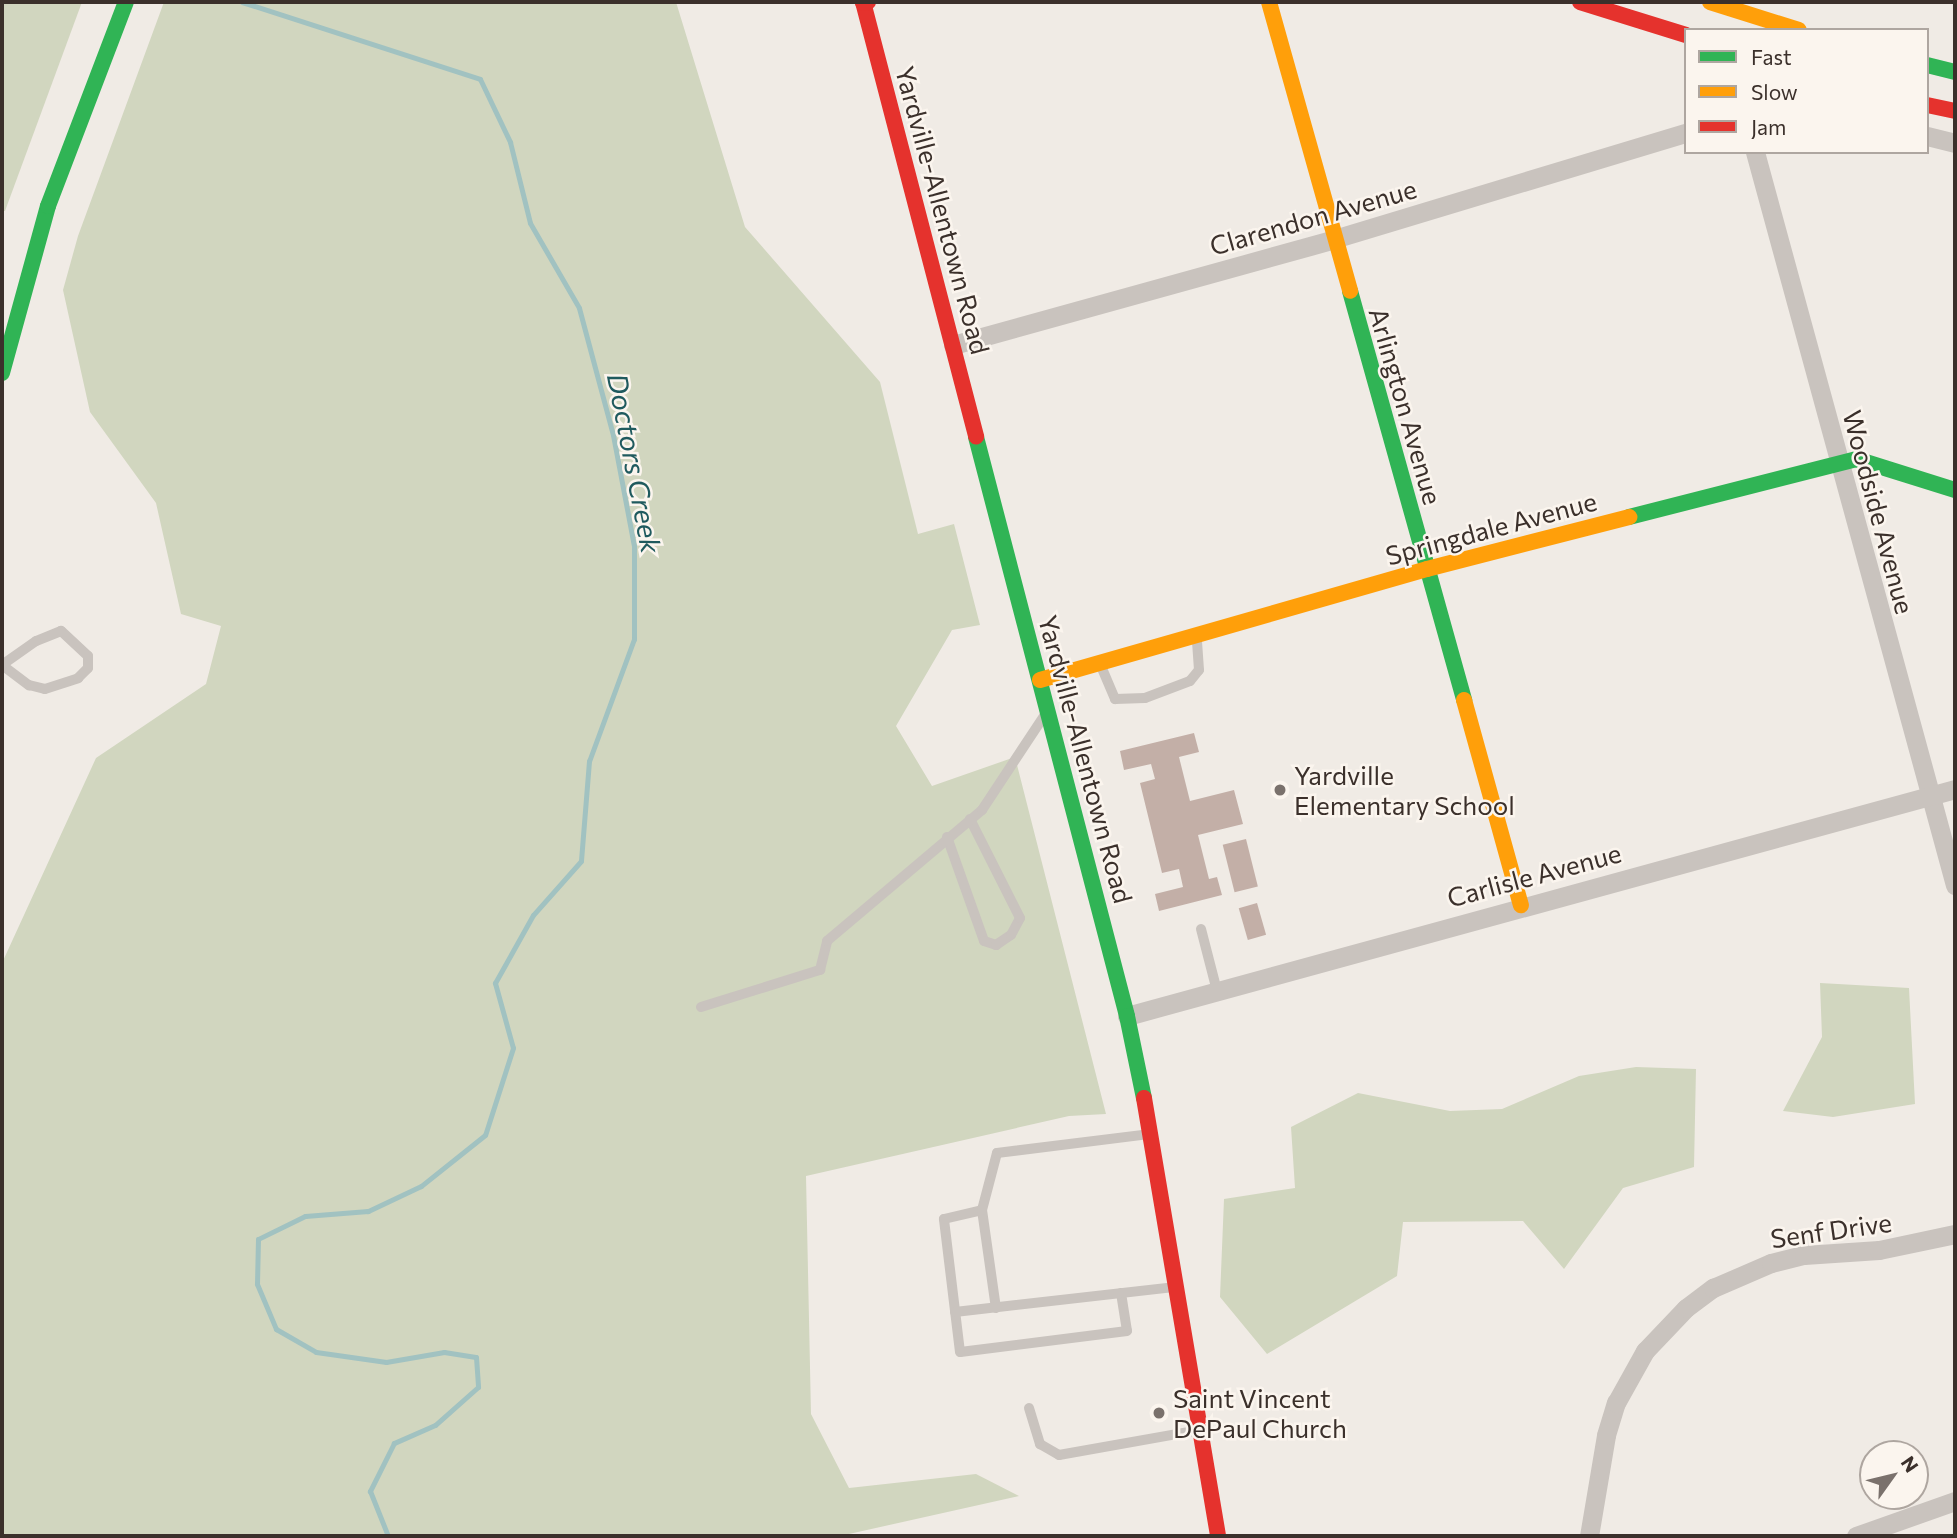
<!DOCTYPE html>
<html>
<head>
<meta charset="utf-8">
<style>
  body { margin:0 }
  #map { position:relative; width:1957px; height:1538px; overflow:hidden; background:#f0ebe5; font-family:Commissioner,sans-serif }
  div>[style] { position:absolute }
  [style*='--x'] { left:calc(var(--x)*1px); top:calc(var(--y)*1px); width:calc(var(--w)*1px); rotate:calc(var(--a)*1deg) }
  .green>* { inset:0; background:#d1d6bf }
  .stream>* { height:5px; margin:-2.5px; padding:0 2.5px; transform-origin:2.5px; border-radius:2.5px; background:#a1c2c1 }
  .building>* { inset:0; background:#c3afa7; transform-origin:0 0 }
  .lane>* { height:10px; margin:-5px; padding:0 5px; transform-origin:5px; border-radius:5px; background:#c9c3be }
  .street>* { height:19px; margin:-9.5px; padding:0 9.5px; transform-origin:9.5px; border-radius:9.5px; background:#c9c3be }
  .fast>* { height:16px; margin:-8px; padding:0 8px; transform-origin:8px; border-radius:8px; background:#30b455 }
  .slow>* { height:16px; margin:-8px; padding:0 8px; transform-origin:8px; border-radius:8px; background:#ff9f0a }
  .jam>* { height:16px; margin:-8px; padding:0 8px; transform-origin:8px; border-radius:8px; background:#e5322d }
  .dots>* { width:19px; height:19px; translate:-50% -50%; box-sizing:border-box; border:4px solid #fbf5ee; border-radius:50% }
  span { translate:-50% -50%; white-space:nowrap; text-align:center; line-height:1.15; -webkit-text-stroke:5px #fbf5ee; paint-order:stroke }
  .street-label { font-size:26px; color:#3b302b }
  .poi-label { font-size:26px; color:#3b302b }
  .left { translate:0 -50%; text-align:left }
  .water-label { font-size:28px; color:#1f5a5e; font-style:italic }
  .frame { position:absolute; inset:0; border:4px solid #3b302b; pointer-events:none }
  .legend { position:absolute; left:1684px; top:28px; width:245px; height:126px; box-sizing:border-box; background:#fbf5ee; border:2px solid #aea6a0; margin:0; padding:9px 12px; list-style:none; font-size:21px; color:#3b302b }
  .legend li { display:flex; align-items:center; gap:14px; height:35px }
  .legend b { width:35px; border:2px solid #aea6a0 }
  .north { position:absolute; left:1859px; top:1440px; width:70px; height:70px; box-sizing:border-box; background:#fbf5ee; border:2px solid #aea6a0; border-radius:50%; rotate:56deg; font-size:19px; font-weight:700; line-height:28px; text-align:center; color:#3b302b }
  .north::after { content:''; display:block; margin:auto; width:24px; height:32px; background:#7a716c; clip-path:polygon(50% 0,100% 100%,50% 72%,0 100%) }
</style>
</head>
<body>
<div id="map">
  <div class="green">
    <div style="clip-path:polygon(2px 2px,82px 2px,5px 211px,2px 211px)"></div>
    <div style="clip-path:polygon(164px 2px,676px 2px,745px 227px,880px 382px,918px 534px,954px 524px,980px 625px,952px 630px,896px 726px,932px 786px,1015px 757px,1106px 1114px,1069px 1116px,806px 1176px,811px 1414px,849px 1488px,976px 1474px,1019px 1496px,840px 1536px,2px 1536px,2px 963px,96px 758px,206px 684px,221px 626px,181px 614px,156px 503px,90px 412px,63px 290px,78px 236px)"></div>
    <div style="clip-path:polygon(1820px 983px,1909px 988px,1915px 1104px,1833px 1117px,1783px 1111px,1822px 1037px)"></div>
    <div style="clip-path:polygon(1636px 1067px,1696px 1069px,1694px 1167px,1623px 1188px,1564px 1269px,1523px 1221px,1403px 1222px,1397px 1276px,1267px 1354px,1220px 1297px,1224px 1199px,1295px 1188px,1291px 1127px,1358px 1093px,1450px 1111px,1502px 1109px,1579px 1076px)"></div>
  </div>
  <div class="stream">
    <div style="--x:242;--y:2;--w:250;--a:17.9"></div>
    <div style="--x:480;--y:79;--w:70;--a:64.5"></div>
    <div style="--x:510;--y:142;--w:83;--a:76.1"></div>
    <div style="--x:530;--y:223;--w:98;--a:60"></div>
    <div style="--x:579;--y:308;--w:131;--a:75"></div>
    <div style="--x:613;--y:435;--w:113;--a:79.3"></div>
    <div style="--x:634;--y:546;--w:93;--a:90"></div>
    <div style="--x:634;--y:639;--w:130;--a:110.2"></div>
    <div style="--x:589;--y:761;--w:100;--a:94.6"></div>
    <div style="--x:581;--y:861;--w:72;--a:131.6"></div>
    <div style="--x:533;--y:915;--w:78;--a:119.2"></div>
    <div style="--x:495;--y:983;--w:67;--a:74.5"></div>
    <div style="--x:513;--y:1048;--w:91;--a:107.8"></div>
    <div style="--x:485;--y:1135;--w:82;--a:141.4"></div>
    <div style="--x:421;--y:1186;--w:59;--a:154.7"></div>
    <div style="--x:368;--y:1211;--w:63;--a:175.5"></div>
    <div style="--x:305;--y:1216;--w:52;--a:153.9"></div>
    <div style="--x:258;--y:1239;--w:45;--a:91.3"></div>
    <div style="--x:257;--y:1284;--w:49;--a:67.1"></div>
    <div style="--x:276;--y:1329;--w:46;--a:29.9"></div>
    <div style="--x:316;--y:1352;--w:71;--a:8.1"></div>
    <div style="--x:386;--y:1362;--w:59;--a:-9.8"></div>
    <div style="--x:444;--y:1352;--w:32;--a:9"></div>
    <div style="--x:476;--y:1357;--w:30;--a:86"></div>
    <div style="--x:478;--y:1387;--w:57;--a:138.5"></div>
    <div style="--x:435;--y:1425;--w:45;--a:156.3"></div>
    <div style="--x:394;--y:1443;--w:54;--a:116.6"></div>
    <div style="--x:370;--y:1491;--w:48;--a:68.2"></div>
  </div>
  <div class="building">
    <div style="clip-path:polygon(1194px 733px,1199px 752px,1179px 757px,1190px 801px,1234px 790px,1243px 824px,1198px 835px,1209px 879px,1217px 877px,1222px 895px,1159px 911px,1155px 894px,1183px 887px,1179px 869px,1162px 873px,1140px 783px,1155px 779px,1151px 764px,1124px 770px,1120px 751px)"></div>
    <div style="left:1246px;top:839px;width:49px;height:24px;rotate:76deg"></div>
    <div style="left:1257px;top:903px;width:33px;height:19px;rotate:74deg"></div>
  </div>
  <div class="lane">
    <div style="--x:2;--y:665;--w:34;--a:37"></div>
    <div style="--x:29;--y:685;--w:16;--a:14"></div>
    <div style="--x:45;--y:689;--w:35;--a:-18"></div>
    <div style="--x:78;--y:678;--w:14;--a:-45"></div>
    <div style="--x:88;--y:668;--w:12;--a:-90"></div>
    <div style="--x:88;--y:656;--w:37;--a:-137"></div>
    <div style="--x:61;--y:631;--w:27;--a:158"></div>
    <div style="--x:36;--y:641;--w:42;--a:144.8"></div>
    <div style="--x:1101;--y:666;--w:36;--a:67"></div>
    <div style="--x:1115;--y:699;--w:30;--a:-2"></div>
    <div style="--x:1145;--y:698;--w:48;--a:-20.7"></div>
    <div style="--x:1190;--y:681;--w:14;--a:-51"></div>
    <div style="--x:1199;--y:670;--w:31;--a:-94"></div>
    <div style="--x:947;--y:837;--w:110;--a:70.4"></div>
    <div style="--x:984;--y:941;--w:13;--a:18"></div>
    <div style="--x:996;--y:945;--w:18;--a:-34"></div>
    <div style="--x:1011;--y:935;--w:19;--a:-62"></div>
    <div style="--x:1020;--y:918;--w:111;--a:-116.8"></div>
    <div style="--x:1201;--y:929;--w:64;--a:75.5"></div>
    <div style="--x:701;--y:1007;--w:125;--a:-17.3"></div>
    <div style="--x:820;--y:970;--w:30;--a:-76"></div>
    <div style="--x:827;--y:941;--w:203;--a:-40.2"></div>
    <div style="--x:982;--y:810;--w:113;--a:-56.6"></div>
    <div style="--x:982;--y:1210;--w:99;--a:81.9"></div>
    <div style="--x:1121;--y:1293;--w:38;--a:81"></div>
    <div style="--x:1127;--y:1331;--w:168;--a:172.8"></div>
    <div style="--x:960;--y:1352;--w:134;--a:-96.9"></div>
    <div style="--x:944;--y:1219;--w:39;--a:-13"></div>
    <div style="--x:982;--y:1210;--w:59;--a:-75.3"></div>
    <div style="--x:997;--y:1153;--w:153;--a:-7.1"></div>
    <div style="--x:955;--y:1312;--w:220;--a:-6.5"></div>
    <div style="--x:1029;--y:1408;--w:38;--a:73"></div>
    <div style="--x:1040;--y:1444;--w:22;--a:30"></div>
    <div style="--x:1059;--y:1455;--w:142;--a:-10.1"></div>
  </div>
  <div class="street">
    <div style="--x:1927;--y:136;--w:29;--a:14"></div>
    <div style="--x:1755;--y:152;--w:760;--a:74.74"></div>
    <div style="--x:953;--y:345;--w:395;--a:-15.5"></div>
    <div style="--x:1334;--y:239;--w:368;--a:-16.8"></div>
    <div style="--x:1127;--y:1016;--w:859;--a:-15.33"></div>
    <div style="--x:1589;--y:1536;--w:102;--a:-80.4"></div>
    <div style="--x:1606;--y:1435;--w:34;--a:-73"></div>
    <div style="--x:1616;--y:1403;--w:60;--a:-60.9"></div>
    <div style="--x:1645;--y:1351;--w:59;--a:-46.4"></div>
    <div style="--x:1686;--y:1308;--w:34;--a:-37"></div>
    <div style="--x:1713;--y:1288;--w:63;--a:-23.3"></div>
    <div style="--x:1771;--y:1263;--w:34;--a:-14"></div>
    <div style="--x:1804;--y:1255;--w:75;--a:-3.8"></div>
    <div style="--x:1879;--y:1250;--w:78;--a:-11.9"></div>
    <div style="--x:1856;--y:1536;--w:105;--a:-19.5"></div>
  </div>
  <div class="fast">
    <div style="--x:1927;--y:65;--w:29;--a:14"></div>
    <div style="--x:1350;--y:291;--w:425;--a:74.4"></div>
    <div style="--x:2;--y:373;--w:173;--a:-74.6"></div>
    <div style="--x:48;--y:206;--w:218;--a:-69.1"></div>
    <div style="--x:976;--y:437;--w:598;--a:75.38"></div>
    <div style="--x:1127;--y:1016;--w:84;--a:78.3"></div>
    <div style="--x:1629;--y:517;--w:234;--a:-14.3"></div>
    <div style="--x:1856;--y:459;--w:104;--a:17.4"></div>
  </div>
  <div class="slow">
    <div style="--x:1269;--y:2;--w:300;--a:74.3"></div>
    <div style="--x:1710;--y:2;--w:93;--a:17.5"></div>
    <div style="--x:1040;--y:680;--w:403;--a:-16"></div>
    <div style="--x:1427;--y:569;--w:209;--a:-14.4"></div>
    <div style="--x:1464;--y:700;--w:213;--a:74.5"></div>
  </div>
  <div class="jam">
    <div style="--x:863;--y:2;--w:449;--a:75.4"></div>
    <div style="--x:1580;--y:2;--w:111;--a:17.3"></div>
    <div style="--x:863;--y:3;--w:5;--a:-11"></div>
    <div style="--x:1927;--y:105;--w:29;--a:12"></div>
    <div style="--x:1144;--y:1098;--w:444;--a:80.4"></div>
  </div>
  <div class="dots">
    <div style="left:1280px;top:790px;background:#7a716c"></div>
    <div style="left:1159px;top:1413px;background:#7a716c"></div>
  </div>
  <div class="street-label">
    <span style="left:943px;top:210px;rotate:75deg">Yardville-Allentown Road</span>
    <span style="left:1313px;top:217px;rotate:-16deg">Clarendon Avenue</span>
    <span style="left:1406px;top:406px;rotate:74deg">Arlington Avenue</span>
    <span style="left:1879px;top:512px;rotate:75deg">Woodside Avenue</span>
    <span style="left:1491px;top:528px;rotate:-15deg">Springdale Avenue</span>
    <span style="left:1086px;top:759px;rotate:75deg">Yardville-Allentown Road</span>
    <span style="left:1534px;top:875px;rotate:-15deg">Carlisle Avenue</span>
    <span style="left:1831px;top:1230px;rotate:-8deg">Senf Drive</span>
  </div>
  <div class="poi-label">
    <span class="left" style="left:1294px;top:790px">Yardville<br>Elementary School</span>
    <span class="left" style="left:1173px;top:1413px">Saint Vincent<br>DePaul Church</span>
  </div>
  <div class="water-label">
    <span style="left:635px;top:463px;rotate:79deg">Doctors Creek</span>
  </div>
  <div class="frame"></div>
  <ul class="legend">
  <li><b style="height:9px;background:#30b455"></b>Fast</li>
  <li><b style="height:9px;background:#ff9f0a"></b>Slow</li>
  <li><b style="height:9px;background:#e5322d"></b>Jam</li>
  </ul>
  <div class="north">N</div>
</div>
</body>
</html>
